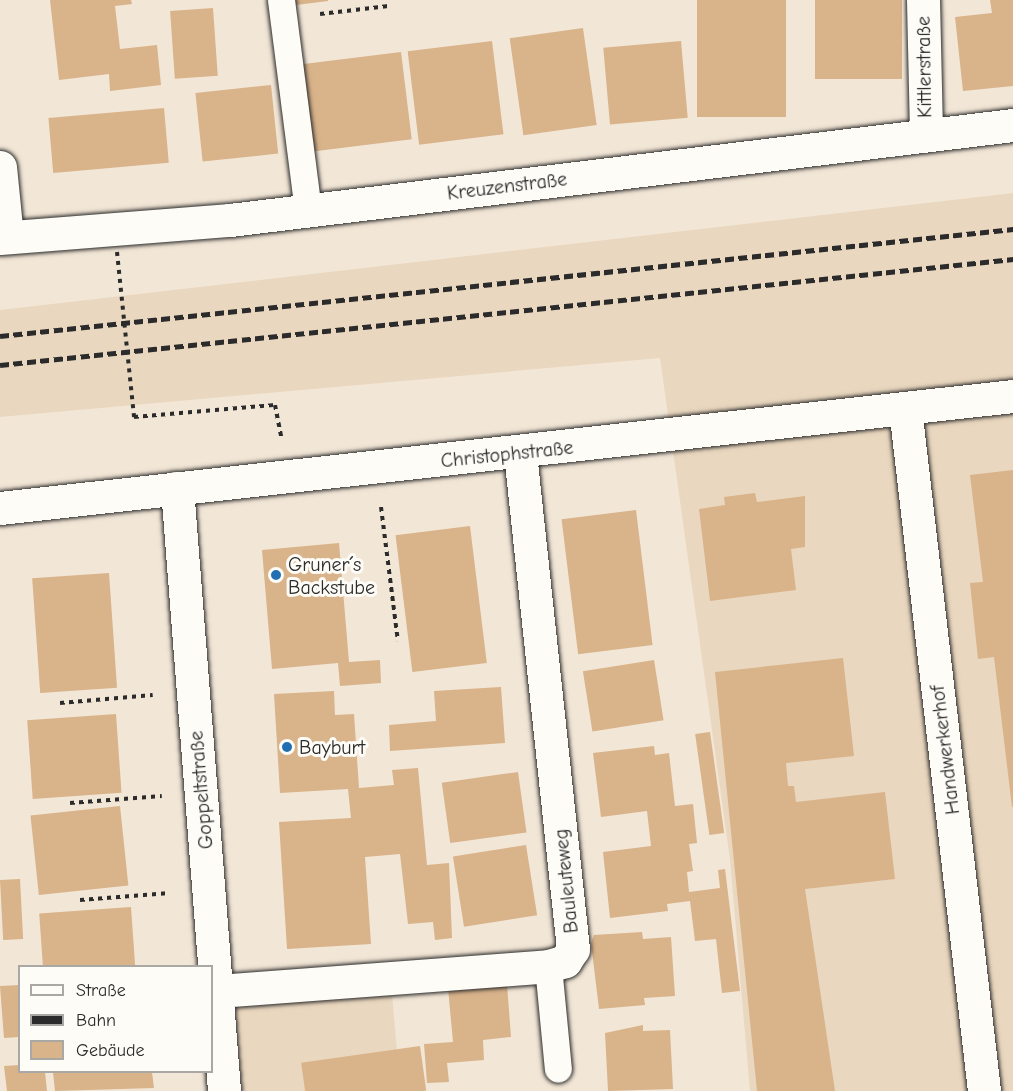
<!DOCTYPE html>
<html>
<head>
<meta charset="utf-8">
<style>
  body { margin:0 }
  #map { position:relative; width:1013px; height:1091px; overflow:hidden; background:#f2e6d6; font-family:"Comic Neue",sans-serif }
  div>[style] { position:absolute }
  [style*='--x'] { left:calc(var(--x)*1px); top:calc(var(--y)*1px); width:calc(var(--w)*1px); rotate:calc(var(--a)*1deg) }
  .built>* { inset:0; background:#ead7bf; transform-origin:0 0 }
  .building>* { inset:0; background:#d9b38a; transform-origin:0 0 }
  .path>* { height:4px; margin-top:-2px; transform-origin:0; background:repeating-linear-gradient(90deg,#2b2b2b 0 4.5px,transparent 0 9px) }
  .roads { filter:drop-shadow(0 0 2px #2b2b2b) drop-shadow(0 0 2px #2b2b2b) }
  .service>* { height:27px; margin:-13.5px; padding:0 13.5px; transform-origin:13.5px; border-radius:13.5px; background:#fdfcf7 }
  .minor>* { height:33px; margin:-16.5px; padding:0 16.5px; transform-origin:16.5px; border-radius:16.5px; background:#fdfcf7 }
  .rail>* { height:4.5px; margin-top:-2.25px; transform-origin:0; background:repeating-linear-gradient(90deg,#2b2b2b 0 9px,transparent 0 13.5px) }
  .path-bridge>* { height:4px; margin-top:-2px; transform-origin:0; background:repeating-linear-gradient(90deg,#2b2b2b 0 4.5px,transparent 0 9px) }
  .dots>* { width:16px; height:16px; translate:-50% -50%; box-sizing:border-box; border:3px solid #fdfcf7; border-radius:50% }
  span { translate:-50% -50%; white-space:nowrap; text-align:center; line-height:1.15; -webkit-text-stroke:6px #fdfcf7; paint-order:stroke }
  .street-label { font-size:20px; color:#2b2b2b }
  .poi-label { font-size:20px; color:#2b2b2b }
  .left { translate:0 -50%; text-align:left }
  .legend { position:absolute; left:18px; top:965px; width:195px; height:108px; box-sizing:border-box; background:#fdfcf7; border:2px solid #a9a8a5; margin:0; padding:8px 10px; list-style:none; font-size:18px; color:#2b2b2b }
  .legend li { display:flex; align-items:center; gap:12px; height:30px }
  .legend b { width:30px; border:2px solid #a9a8a5 }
</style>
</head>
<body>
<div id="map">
  <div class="built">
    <div style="clip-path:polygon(1013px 193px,1013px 1091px,750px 1091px,730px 859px,660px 358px,0 417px,0 310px)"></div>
    <div style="left:392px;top:994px;width:97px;height:158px;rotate:85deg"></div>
  </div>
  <div class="building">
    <div style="clip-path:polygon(50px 0,131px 0,132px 4px,115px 6px,120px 49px,157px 45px,161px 85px,110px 91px,109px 74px,59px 80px)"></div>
    <div style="clip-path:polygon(295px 0,328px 0,328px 1px,296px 5px)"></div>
    <div style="left:697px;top:0;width:89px;height:117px"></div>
    <div style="left:815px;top:0;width:87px;height:79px"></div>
    <div style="clip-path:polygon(990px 0,1013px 0,1013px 86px,963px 91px,955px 17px,992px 13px)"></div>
    <div style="left:213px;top:8px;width:68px;height:43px;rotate:86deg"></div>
    <div style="left:583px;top:28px;width:98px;height:74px;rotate:82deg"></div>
    <div style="left:492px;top:41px;width:94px;height:85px;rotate:83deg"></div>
    <div style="left:681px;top:41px;width:77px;height:78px;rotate:85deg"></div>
    <div style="left:401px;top:52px;width:88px;height:110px;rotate:83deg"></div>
    <div style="left:271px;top:85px;width:69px;height:76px;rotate:84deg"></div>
    <div style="left:164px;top:108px;width:55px;height:116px;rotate:85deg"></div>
    <div style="clip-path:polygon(1013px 470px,1013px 807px,1012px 807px,994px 657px,978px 659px,970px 583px,983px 582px,970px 475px)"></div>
    <div style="clip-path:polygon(755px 493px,757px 502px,805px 496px,805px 547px,791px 549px,796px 590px,710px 601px,699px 509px,725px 505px,724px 497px)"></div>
    <div style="left:636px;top:510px;width:136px;height:75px;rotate:83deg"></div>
    <div style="left:470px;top:526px;width:138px;height:75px;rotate:83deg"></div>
    <div style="clip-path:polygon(339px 543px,349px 662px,380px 660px,381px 683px,340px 686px,338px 663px,272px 669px,262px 550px)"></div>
    <div style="left:109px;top:573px;width:115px;height:77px;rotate:86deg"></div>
    <div style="clip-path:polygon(843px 658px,854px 756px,786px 763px,788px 786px,794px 786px,796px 802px,885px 792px,895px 879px,805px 889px,835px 1091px,757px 1091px,715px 672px)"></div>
    <div style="left:654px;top:660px;width:61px;height:72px;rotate:81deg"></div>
    <div style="clip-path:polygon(501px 687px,505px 743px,390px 751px,389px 725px,436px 721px,434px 691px)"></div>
    <div style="clip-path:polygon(334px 691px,335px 715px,354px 714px,359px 788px,394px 785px,392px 770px,418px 768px,427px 865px,449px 863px,452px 938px,435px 940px,433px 922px,408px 924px,400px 854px,365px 857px,371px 944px,287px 949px,279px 822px,351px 818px,348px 789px,280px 793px,274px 694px)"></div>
    <div style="left:116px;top:714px;width:79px;height:89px;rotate:86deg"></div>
    <div style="left:710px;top:732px;width:102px;height:15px;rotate:82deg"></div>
    <div style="clip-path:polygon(654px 746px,655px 755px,669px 753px,675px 806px,693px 804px,697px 843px,689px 844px,693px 871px,687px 872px,689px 892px,720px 888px,718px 870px,725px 869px,740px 991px,722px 993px,716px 939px,695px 941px,690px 901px,667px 904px,668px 911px,610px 918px,603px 852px,651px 846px,647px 811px,601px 817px,593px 753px)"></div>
    <div style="left:518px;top:772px;width:61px;height:77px;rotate:82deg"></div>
    <div style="left:120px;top:806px;width:80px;height:90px;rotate:84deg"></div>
    <div style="left:526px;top:845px;width:71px;height:74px;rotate:81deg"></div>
    <div style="left:20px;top:879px;width:60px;height:20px;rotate:87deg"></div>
    <div style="left:131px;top:907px;width:59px;height:92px;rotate:86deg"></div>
    <div style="clip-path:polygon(642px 932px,643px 939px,671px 937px,675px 996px,644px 998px,645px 1005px,599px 1009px,591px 943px,594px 935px)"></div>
    <div style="clip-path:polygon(507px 984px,511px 1037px,483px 1040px,484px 1060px,447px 1063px,449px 1082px,427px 1083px,424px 1044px,453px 1042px,448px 988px)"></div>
    <div style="clip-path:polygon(20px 985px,20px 1037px,4px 1038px,0 986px)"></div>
    <div style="clip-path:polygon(643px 1025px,643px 1031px,670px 1030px,673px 1089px,608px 1091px,605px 1033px)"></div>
    <div style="left:420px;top:1046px;width:45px;height:120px;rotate:82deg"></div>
    <div style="clip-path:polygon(20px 1065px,20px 1072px,45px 1072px,47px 1091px,7px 1091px,4px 1066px)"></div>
    <div style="clip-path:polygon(53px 1072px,152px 1072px,154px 1088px,55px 1091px)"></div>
  </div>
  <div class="path">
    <div style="--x:320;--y:14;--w:69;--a:-6.6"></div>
    <div style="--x:134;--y:417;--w:142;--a:-4.9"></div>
    <div style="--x:275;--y:405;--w:33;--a:79"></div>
    <div style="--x:381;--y:507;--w:135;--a:82.8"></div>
    <div style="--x:60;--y:703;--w:93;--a:-4.9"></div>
    <div style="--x:70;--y:803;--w:92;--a:-4.4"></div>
    <div style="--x:80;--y:900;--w:90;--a:-4.4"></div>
  </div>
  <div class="roads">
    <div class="service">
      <div style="--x:281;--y:0;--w:212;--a:82.7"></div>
      <div style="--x:548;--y:966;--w:103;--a:84.5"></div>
    </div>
    <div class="minor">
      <div style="--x:923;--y:0;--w:135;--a:88.7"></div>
      <div style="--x:0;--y:167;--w:70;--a:84.3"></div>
      <div style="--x:0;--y:238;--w:231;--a:-4.5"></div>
      <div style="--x:230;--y:220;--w:789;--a:-6.92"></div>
      <div style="--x:905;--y:408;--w:688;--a:83.4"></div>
      <div style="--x:177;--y:488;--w:605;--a:85.54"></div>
      <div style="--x:0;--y:508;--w:1019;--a:-6.31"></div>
      <div style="--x:218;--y:991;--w:331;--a:-4.3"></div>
      <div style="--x:548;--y:966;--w:18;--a:-16"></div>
      <div style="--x:565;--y:961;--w:14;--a:-56"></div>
      <div style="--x:573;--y:949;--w:499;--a:-96.1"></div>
    </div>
  </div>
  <div class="rail">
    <div style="--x:0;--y:336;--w:1019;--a:-6.03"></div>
    <div style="--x:0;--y:365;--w:1019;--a:-5.97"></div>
  </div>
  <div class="path-bridge">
    <div style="--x:117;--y:252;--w:166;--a:84.1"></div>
  </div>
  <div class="dots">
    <div style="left:276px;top:575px;background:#1f6fb2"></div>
    <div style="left:287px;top:747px;background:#1f6fb2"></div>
  </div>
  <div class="street-label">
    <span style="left:924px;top:67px;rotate:-91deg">Kittlerstraße</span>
    <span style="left:507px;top:186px;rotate:-7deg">Kreuzenstraße</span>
    <span style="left:507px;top:454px;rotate:-6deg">Christophstraße</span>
    <span style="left:945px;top:750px;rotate:-97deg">Handwerkerhof</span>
    <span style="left:201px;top:790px;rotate:-95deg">Goppeltstraße</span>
    <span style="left:566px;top:881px;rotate:-96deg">Bauleuteweg</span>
  </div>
  <div class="poi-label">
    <span class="left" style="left:288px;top:576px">Gruner´s<br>Backstube</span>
    <span class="left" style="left:299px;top:747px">Bayburt</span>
  </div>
  <ul class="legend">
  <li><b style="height:8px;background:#fdfcf7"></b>Straße</li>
  <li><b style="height:8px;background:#2b2b2b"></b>Bahn</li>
  <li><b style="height:16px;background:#d9b38a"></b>Gebäude</li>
  </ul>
</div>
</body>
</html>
